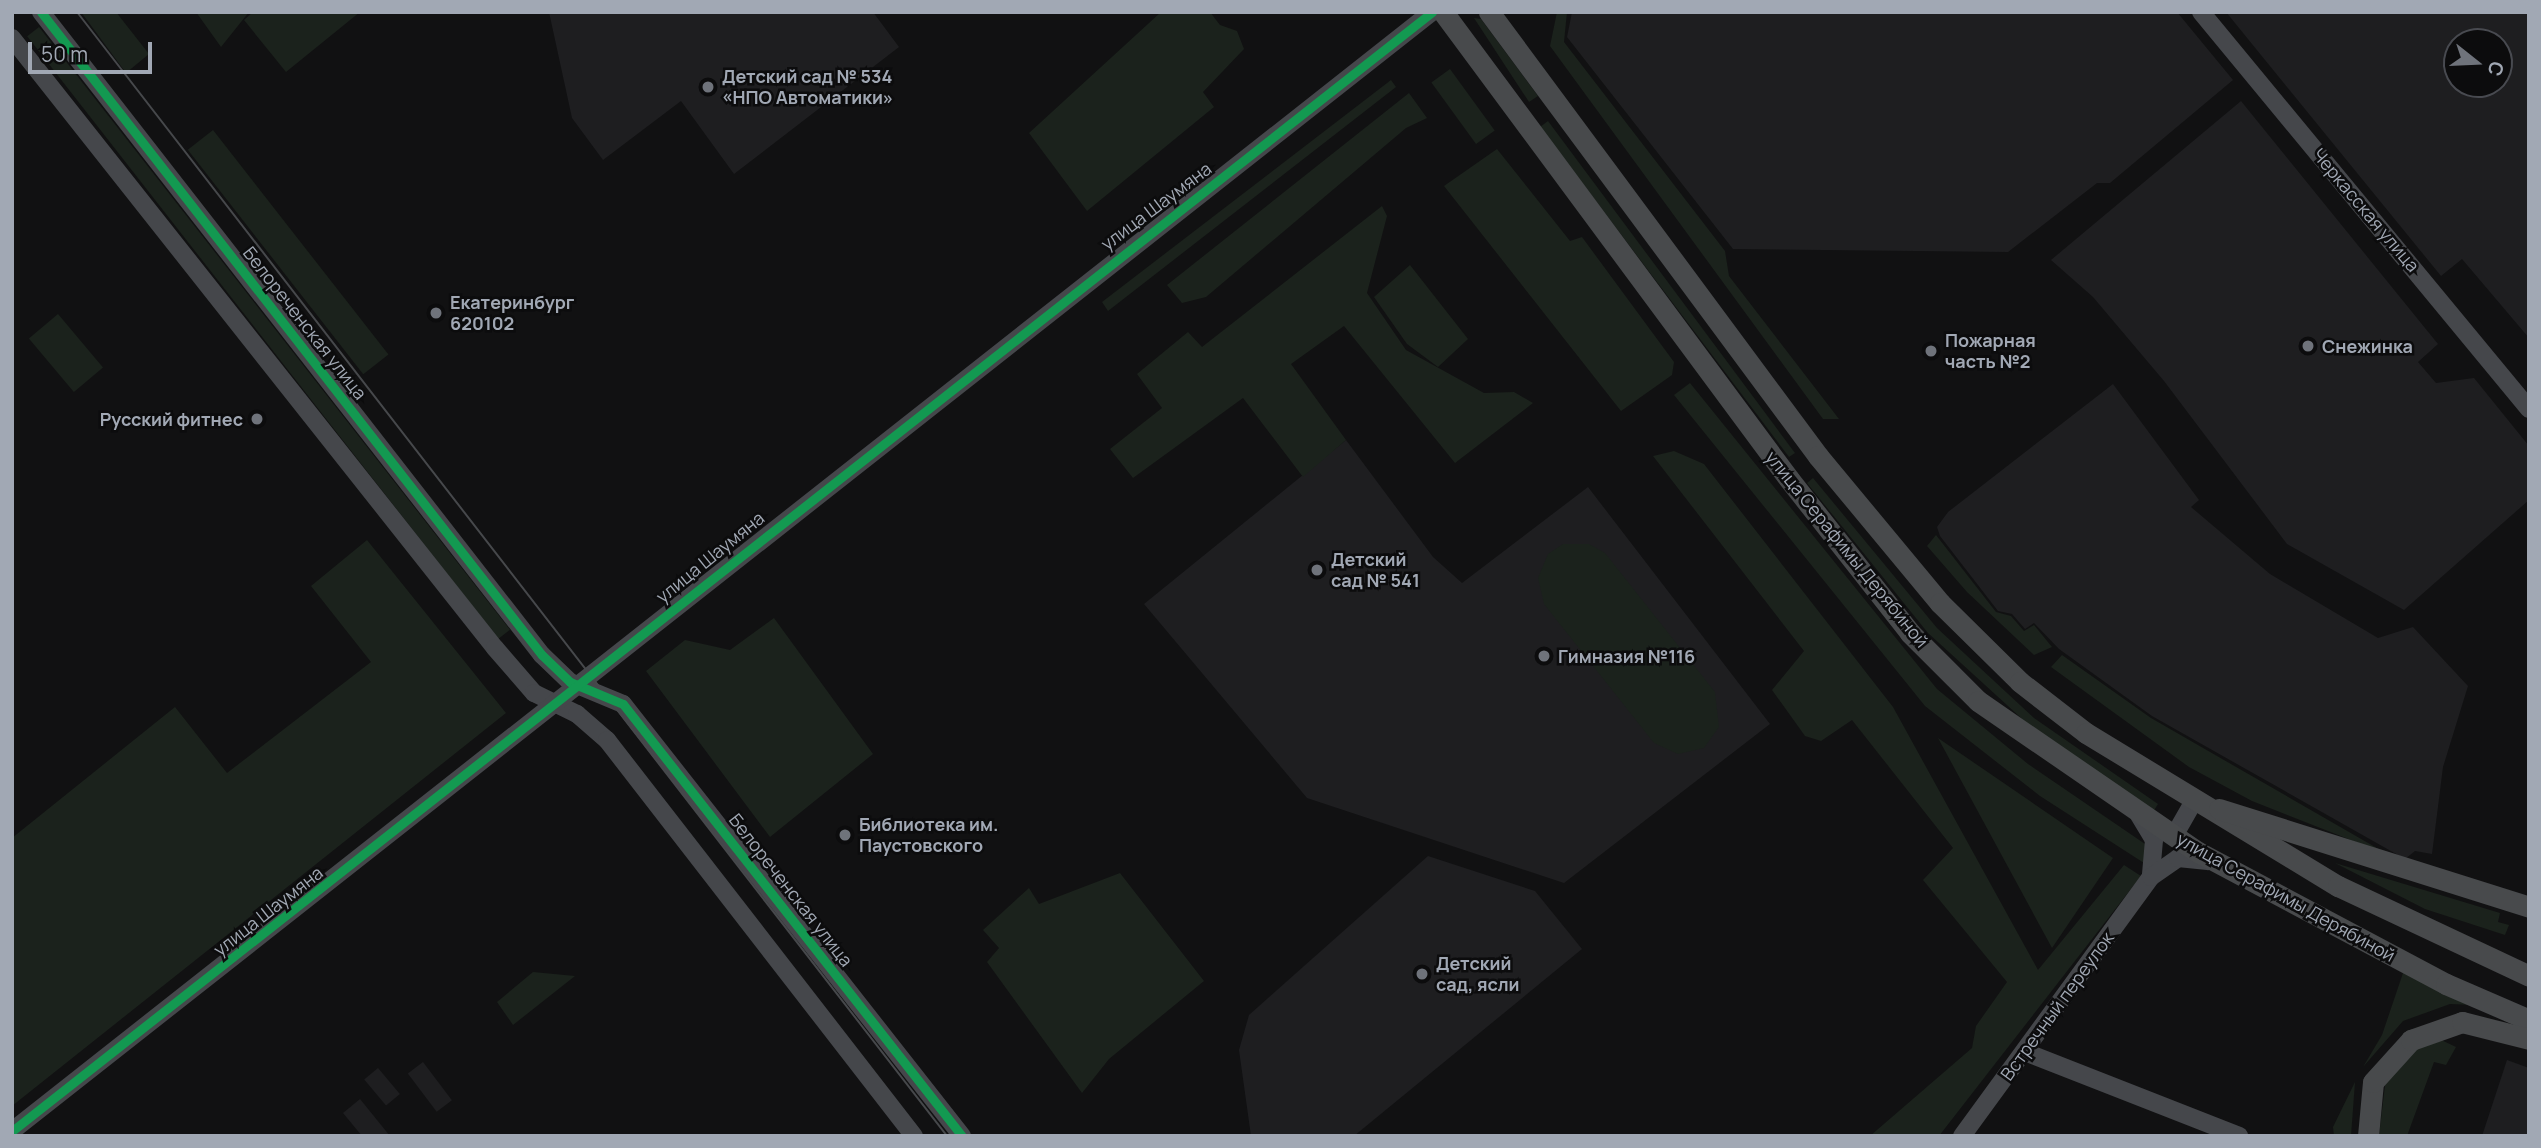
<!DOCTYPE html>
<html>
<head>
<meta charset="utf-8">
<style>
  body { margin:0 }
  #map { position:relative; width:2541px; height:1148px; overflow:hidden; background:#111112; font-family:Manrope,sans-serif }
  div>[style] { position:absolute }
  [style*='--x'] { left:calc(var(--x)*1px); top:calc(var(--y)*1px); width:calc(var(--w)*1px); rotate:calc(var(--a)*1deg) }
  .built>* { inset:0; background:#1e1e20; transform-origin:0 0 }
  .green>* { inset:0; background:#1b221c; transform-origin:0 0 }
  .minor>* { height:18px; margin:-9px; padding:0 9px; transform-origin:9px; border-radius:9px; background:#45474b }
  .major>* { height:21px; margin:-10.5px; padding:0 10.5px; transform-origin:10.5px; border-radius:10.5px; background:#484a4c }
  .tram>* { height:2px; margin:-1px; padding:0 1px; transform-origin:1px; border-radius:1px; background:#46484b }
  .cycleway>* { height:9px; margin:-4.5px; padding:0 4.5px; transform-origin:4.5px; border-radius:4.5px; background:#139951 }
  .dots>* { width:19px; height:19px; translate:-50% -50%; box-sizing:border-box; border:4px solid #0c0c0d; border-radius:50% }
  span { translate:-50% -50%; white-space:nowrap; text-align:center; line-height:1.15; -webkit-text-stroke:5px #0c0c0d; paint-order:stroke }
  .poi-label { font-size:18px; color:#a1a8b4; font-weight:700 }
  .left { translate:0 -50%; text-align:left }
  .right { translate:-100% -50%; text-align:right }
  .street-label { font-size:18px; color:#a1a8b4 }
  .frame { position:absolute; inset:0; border:14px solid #a1a8b4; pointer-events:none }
  .north { position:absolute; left:2443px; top:28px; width:70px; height:70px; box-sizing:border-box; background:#0c0c0d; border:2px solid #484a50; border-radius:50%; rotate:108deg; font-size:19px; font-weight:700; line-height:28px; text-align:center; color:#a1a8b4 }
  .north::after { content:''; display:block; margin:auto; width:24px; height:32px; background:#6f737b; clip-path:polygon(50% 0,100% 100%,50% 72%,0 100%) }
  .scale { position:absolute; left:28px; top:42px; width:124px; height:32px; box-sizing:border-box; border:4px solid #a1a8b4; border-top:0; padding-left:9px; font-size:21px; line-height:24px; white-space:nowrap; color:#a1a8b4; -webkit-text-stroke:5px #0c0c0d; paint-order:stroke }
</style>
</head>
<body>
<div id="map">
  <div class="built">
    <div style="clip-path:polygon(549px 12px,873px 12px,899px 47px,734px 174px,681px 101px,603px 160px,572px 118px)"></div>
    <div style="clip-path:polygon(1572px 12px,2177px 12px,2233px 80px,2110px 183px,2097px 183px,2008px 252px,1733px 249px,1567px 37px)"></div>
    <div style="clip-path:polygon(evenodd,2226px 12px,2529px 12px,2529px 338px,2462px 259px,2441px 276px,2226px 12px,2457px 42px,2499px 42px,2499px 84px,2457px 84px,2457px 42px)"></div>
    <div style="clip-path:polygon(2241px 101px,2438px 344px,2418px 362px,2436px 383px,2474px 378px,2529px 446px,2529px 500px,2404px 610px,2287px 544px,2164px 381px,2093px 297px,2051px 260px)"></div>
    <div style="clip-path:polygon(2113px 384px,2199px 500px,2191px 507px,2270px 574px,2378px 638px,2413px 627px,2468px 686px,2443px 767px,2432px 854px,2415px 851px,2405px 859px,2152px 716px,2059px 649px,2034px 623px,2025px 629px,2012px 614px,1998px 611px,1940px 536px,1937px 527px,1948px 512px)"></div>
    <div style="clip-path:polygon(1346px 440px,1433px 557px,1462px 583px,1588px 487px,1770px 724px,1564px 883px,1307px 798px,1144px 604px)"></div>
    <div style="clip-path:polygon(1428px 856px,1535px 891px,1582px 949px,1354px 1136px,1251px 1136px,1239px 1050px,1249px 1015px)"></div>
    <div style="clip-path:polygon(2507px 1060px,2529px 1068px,2529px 1136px,2482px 1136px)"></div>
    <div style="left:423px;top:1062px;width:48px;height:19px;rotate:53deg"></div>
    <div style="left:378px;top:1068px;width:34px;height:18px;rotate:50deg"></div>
    <div style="clip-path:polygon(360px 1099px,390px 1136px,362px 1136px,343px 1113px)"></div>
  </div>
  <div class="green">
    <div style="clip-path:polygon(81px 12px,116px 12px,149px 54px,126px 73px)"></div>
    <div style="clip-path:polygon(196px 12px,249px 12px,221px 47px)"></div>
    <div style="clip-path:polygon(253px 12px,360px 12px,286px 72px,244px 20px)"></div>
    <div style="clip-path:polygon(1161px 12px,1210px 12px,1220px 25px,1237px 31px,1244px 49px,1203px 92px,1214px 107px,1087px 211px,1029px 133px)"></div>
    <div style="clip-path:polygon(1557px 12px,1567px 12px,1564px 42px,1725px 251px,1729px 276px,1839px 419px,1823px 419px,1550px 46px)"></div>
    <div style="clip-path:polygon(1474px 18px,1481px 19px,1538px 96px,1529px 102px)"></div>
    <div style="left:39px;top:27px;width:765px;height:15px;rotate:52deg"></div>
    <div style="left:1450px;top:69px;width:76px;height:23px;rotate:54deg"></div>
    <div style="clip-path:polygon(1391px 80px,1396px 87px,1108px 311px,1102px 302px)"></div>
    <div style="clip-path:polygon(1409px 93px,1427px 118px,1406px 128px,1206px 297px,1182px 303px,1167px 285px)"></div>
    <div style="clip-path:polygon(1548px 121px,1795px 453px,1789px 457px,1540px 127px)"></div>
    <div style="left:213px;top:130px;width:285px;height:32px;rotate:52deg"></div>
    <div style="clip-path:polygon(1497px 149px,1570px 241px,1582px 237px,1674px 362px,1672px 375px,1621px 411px,1444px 186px)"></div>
    <div style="clip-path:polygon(1382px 206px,1387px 216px,1367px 293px,1406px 350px,1484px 393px,1514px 392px,1533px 403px,1455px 463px,1344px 326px,1291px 364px,1346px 440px,1303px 477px,1243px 398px,1133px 478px,1110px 449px,1162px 408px,1137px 374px,1188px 332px,1202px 347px)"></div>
    <div style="clip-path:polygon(1410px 265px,1468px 339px,1438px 367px,1407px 344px,1374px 297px)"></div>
    <div style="left:58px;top:314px;width:70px;height:38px;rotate:50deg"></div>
    <div style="clip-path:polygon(1690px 383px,1937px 689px,2028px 764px,2148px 846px,2144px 863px,2040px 796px,1925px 706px,1674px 395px)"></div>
    <div style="clip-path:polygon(1674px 451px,1704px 464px,1893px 707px,2038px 970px,2124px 865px,2141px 876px,1939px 1136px,1870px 1136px,1972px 1048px,1976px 1026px,2007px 982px,1923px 880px,1953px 848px,1852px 720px,1821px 741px,1805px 736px,1772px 690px,1804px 651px,1653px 456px)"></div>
    <div style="clip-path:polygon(1813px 478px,1937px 628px,2034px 718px,2158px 804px,2153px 812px,2031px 727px,1928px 633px,1807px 483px)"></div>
    <div style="clip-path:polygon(1936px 535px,1996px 612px,2011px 616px,2024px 631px,2034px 625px,2052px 647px,2034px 655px,1967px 592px,1927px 546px)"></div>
    <div style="clip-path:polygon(367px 540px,506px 713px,12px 1106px,12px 838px,175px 707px,227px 773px,371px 662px,311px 586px)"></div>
    <div style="clip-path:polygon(1589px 544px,1605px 553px,1715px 692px,1719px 727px,1704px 748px,1678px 754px,1654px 743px,1544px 604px,1538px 578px,1548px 554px,1563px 544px)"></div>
    <div style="clip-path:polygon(774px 618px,873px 754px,770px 837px,646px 671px,685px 640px,730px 650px)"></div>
    <div style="clip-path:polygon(2062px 655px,2151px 718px,2389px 855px,2252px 801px,2189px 767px,2051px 667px)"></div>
    <div style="clip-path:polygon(1938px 738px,2113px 858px,2052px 948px)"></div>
    <div style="clip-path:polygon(2335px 863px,2500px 913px,2498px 922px,2509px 925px,2505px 935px,2425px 909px)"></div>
    <div style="clip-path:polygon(1120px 873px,1204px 981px,1109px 1059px,1082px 1093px,987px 962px,999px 948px,983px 930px,1029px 888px,1039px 904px)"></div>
    <div style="clip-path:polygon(2404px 970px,2474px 1005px,2450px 1004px,2403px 1021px,2363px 1067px,2382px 1035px)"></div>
    <div style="clip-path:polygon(533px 972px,575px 976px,513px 1025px,497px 1002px)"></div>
    <div style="clip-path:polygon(2435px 1037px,2456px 1047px,2446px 1065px,2434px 1062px,2407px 1136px,2379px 1136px,2386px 1077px,2396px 1062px)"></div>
    <div style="clip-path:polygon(2355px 1082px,2351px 1136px,2334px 1136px,2333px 1127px)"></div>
  </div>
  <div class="minor">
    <div style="--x:41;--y:12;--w:815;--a:52.08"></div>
    <div style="--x:542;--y:655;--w:39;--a:44"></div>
    <div style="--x:570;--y:682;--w:57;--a:22.5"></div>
    <div style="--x:623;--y:704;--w:549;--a:51.88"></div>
    <div style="--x:2201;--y:12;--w:515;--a:50.44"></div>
    <div style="--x:12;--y:38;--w:778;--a:51.63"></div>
    <div style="--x:495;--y:648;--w:60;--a:49.1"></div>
    <div style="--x:534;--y:693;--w:48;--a:26"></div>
    <div style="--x:577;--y:714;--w:40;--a:41"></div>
    <div style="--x:607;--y:740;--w:501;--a:52.22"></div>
    <div style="--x:2139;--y:815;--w:29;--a:59"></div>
    <div style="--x:2154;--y:840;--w:37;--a:95"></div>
    <div style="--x:2174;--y:836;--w:40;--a:-60.3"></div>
    <div style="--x:2025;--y:1052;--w:230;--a:21.4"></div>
    <div style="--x:12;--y:1131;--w:1808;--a:-38.24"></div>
    <div style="--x:1962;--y:1136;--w:321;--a:-53.9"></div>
    <div style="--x:2151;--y:877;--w:33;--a:-35"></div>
    <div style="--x:2178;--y:858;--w:30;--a:6"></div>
  </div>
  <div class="major">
    <div style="--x:1443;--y:12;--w:581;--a:53.47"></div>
    <div style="--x:1789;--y:479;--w:196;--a:51.8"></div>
    <div style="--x:1910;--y:633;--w:96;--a:45"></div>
    <div style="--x:1978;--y:701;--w:267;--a:34.5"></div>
    <div style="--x:2198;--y:852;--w:281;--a:28"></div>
    <div style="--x:2446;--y:984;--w:90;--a:23.4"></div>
    <div style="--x:1489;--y:12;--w:553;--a:53.46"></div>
    <div style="--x:1818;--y:456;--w:191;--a:50.3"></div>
    <div style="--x:1940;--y:603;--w:112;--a:44.6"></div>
    <div style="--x:2020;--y:682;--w:83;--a:37.7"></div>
    <div style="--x:2086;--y:733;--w:295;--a:31.3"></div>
    <div style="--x:2338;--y:886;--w:211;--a:25.2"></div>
    <div style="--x:2219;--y:809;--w:325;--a:17.5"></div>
    <div style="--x:2368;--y:1136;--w:54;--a:-84.7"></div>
    <div style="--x:2373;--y:1082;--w:57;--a:-47.9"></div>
    <div style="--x:2411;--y:1040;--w:54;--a:-19.4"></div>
    <div style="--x:2462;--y:1022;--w:69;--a:14.2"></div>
  </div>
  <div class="tram">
    <div style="--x:77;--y:12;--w:1421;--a:52.26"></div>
  </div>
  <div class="cycleway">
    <div style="--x:41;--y:12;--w:815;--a:52.08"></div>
    <div style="--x:542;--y:655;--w:39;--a:44"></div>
    <div style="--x:570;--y:682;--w:57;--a:22.5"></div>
    <div style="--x:623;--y:704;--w:549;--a:51.88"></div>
    <div style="--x:12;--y:1131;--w:1808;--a:-38.24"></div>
  </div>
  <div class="dots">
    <div style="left:708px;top:87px;background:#6f737b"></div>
    <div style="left:436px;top:313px;background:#6f737b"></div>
    <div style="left:2308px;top:346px;background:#6f737b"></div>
    <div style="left:1931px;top:351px;background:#6f737b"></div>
    <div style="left:257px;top:419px;background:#6f737b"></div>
    <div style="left:1317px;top:570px;background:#6f737b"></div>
    <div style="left:1544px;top:656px;background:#6f737b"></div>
    <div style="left:845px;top:835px;background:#6f737b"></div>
    <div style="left:1422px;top:974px;background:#6f737b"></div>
  </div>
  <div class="poi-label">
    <span class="left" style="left:722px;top:87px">Детский сад № 534<br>«НПО Автоматики»</span>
    <span class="left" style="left:450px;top:313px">Екатеринбург<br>620102</span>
    <span class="left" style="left:1945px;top:351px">Пожарная<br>часть №2</span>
    <span class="left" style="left:2322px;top:346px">Снежинка</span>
    <span class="right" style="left:243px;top:419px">Русский фитнес</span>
    <span class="left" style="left:1331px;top:570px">Детский<br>сад № 541</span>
    <span class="left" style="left:1558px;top:656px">Гимназия №116</span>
    <span class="left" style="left:859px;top:835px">Библиотека им.<br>Паустовского</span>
    <span class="left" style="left:1436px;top:974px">Детский<br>сад, ясли</span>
  </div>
  <div class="street-label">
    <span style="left:1156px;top:206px;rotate:-37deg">улица Шаумяна</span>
    <span style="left:2366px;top:210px;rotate:50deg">Черкасская улица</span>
    <span style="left:305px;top:323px;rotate:52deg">Белореченская улица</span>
    <span style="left:1847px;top:549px;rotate:51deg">улица Серафимы Дерябиной</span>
    <span style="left:710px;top:557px;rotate:-39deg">улица Шаумяна</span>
    <span style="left:791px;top:890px;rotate:52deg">Белореченская улица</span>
    <span style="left:2286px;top:897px;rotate:29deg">улица Серафимы Дерябиной</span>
    <span style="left:268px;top:911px;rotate:-38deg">улица Шаумяна</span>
    <span style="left:2057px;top:1006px;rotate:-54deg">Встречный переулок</span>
  </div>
  <div class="frame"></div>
  <div class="north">С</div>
  <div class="scale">50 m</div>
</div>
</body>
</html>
